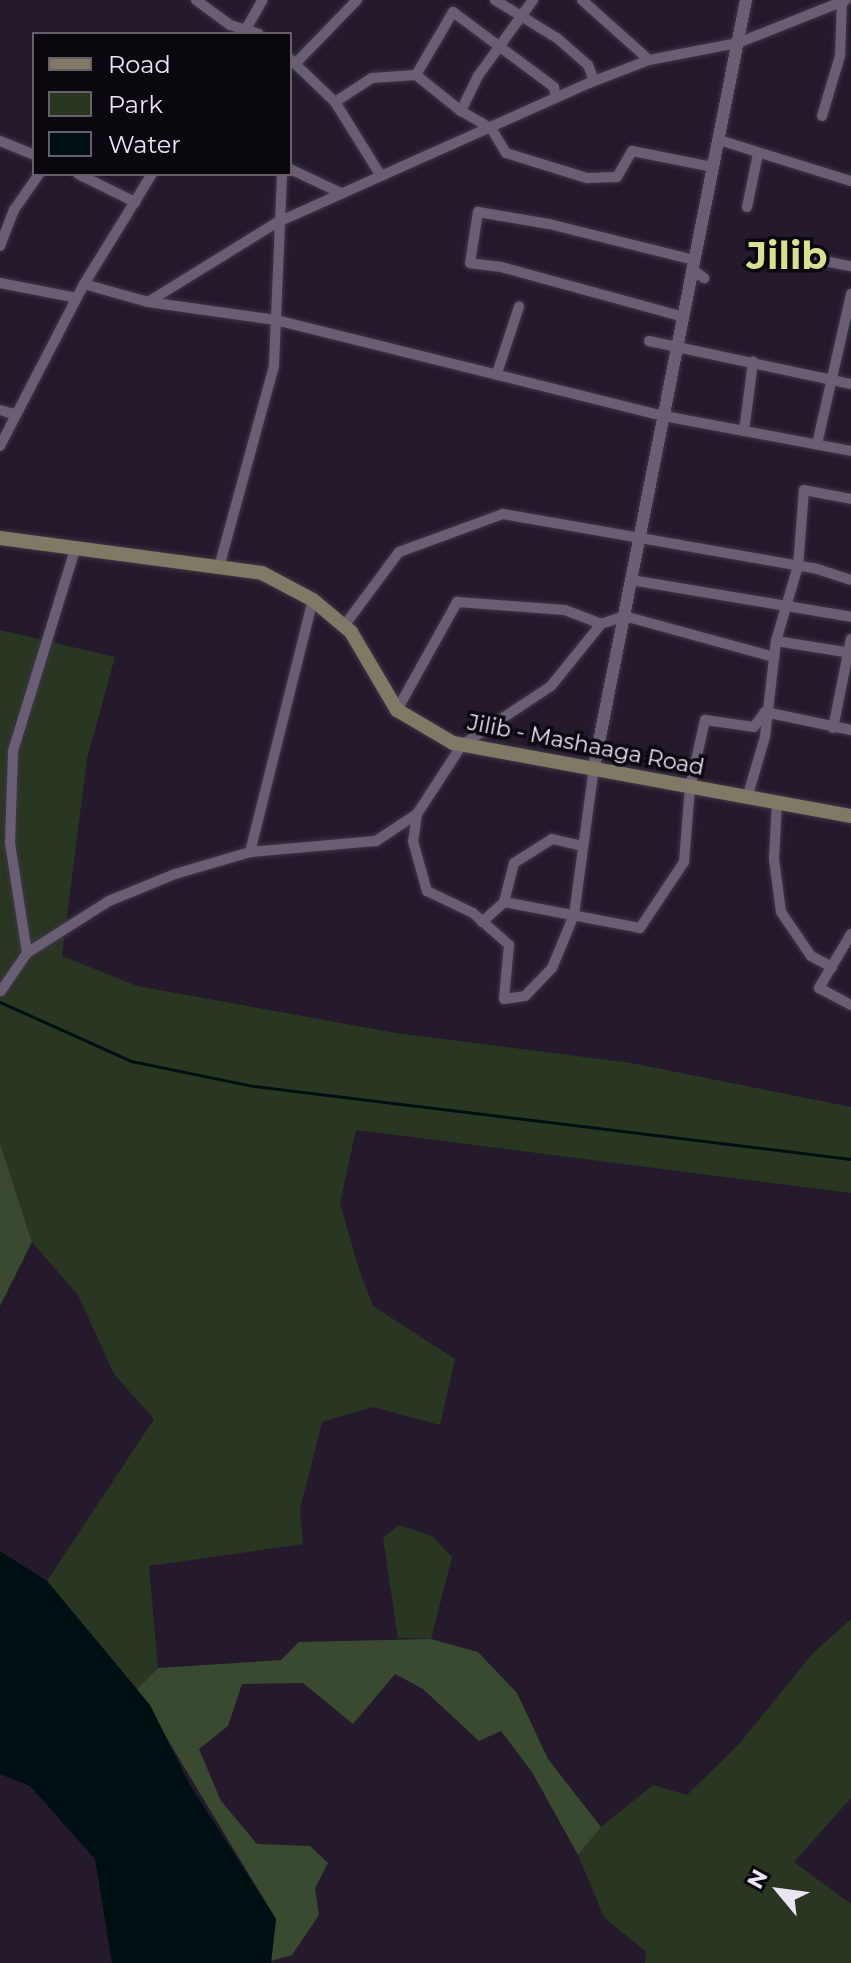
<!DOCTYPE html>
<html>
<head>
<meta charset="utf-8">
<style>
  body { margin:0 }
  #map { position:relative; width:851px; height:1963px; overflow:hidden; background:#241a2c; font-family:Montserrat,sans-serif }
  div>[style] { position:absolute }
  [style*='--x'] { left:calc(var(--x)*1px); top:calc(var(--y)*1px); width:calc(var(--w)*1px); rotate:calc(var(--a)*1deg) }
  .green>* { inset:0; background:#293622 }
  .forest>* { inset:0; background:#3a4a31 }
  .water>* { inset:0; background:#001012 }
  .stream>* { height:3px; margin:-1.5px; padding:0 1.5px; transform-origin:1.5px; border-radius:1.5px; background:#001012 }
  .roads { filter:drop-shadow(0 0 2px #3e3645) drop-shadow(0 0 2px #3e3645) }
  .minor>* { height:10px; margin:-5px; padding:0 5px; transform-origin:5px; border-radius:5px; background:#695e73 }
  .tertiary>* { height:12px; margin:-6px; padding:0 6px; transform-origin:6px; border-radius:6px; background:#695e73 }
  .secondary>* { height:14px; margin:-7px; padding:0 7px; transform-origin:7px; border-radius:7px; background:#7f7965 }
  span { translate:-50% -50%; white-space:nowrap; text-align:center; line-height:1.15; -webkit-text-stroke:7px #0b070f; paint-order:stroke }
  .street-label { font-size:22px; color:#ebe5f2 }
  .town-label { font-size:38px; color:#d8e193; font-weight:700 }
  .legend { position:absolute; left:32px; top:32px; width:260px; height:144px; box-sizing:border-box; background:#0b070f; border:2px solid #65606a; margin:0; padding:10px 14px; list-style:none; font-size:24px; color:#ebe5f2 }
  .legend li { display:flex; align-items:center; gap:16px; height:40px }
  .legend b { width:40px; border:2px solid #65606a }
  .north { position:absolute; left:739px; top:1851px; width:80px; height:80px; -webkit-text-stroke:6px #0b070f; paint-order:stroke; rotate:299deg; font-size:22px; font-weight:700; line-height:32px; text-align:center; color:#ebe5f2 }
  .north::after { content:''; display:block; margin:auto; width:28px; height:36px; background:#ebe5f2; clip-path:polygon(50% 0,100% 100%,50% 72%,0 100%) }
</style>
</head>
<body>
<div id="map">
  <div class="green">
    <div style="clip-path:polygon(0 630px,115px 657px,87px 759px,62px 956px,137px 986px,396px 1033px,631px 1063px,851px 1107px,851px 1193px,356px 1130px,340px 1203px,358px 1266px,373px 1306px,455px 1359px,440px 1425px,373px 1407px,322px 1422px,300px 1509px,303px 1544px,149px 1566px,158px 1668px,137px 1689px,47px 1581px,154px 1419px,114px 1374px,78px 1295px,32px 1242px,0 1143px)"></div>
    <div style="clip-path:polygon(399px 1525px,432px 1536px,452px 1557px,431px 1639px,398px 1638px,383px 1538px)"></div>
    <div style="clip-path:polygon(851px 1619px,851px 1798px,794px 1862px,851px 1904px,851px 1963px,645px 1963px,646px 1952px,604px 1917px,578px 1855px,601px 1827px,653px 1785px,687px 1795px,739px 1744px,813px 1653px)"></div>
  </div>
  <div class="forest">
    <div style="clip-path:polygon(0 1143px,32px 1242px,0 1306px)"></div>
    <div style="clip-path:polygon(431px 1639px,478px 1652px,517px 1693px,548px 1759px,601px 1827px,578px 1855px,532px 1772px,501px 1731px,479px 1741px,423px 1689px,395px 1674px,353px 1724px,303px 1683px,242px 1684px,228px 1726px,199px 1749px,221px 1801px,257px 1844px,310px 1846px,328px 1863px,315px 1888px,319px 1915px,292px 1955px,271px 1961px,276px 1919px,137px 1689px,158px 1668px,281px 1660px,299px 1642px)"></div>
  </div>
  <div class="water">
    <div style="clip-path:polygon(0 1551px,47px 1581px,150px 1705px,190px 1785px,276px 1919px,271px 1963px,112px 1963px,95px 1859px,30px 1786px,0 1774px)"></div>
  </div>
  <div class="stream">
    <div style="--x:0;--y:1002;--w:144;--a:24.2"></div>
    <div style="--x:131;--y:1061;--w:125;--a:11.6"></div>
    <div style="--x:253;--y:1086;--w:602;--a:6.96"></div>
  </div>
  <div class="roads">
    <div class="minor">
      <div style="--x:196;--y:0;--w:42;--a:36.3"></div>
      <div style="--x:230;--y:25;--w:30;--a:17"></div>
      <div style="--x:495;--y:0;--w:73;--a:31.5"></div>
      <div style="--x:557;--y:38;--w:41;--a:41.1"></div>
      <div style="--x:588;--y:65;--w:17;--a:69"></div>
      <div style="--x:533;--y:0;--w:94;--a:125.9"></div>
      <div style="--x:478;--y:76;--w:39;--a:116"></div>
      <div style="--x:461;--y:111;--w:34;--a:30"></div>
      <div style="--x:491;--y:128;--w:29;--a:59"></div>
      <div style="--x:506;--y:153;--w:85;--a:17.2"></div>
      <div style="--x:587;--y:178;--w:30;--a:-2"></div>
      <div style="--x:617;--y:177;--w:30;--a:-60"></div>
      <div style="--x:632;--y:151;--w:83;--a:11.2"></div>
      <div style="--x:582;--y:0;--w:90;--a:41.8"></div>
      <div style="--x:243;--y:34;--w:39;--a:-60"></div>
      <div style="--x:290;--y:59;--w:62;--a:43.7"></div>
      <div style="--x:335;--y:102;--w:87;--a:58.1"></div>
      <div style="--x:295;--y:64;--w:89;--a:-45.9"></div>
      <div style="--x:416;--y:75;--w:73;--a:-59.6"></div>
      <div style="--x:453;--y:12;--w:126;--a:36.6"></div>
      <div style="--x:554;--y:87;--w:11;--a:80"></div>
      <div style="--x:335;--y:102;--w:44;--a:-33"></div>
      <div style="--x:372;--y:78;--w:44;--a:-3.9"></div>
      <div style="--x:416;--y:75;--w:58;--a:38.7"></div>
      <div style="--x:822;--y:116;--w:63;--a:-73.3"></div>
      <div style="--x:840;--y:56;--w:54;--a:-87.9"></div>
      <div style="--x:719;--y:140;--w:138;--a:17.3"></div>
      <div style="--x:0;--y:141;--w:37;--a:22"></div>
      <div style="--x:290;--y:169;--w:54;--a:25.1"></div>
      <div style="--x:78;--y:174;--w:64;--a:26.2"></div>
      <div style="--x:747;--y:207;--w:54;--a:-78.3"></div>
      <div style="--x:0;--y:246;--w:39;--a:-69"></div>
      <div style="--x:14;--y:210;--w:44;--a:-55.2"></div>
      <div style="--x:819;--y:260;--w:33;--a:11"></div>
      <div style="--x:693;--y:270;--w:14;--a:36"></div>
      <div style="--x:0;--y:283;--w:78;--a:11"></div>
      <div style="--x:84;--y:284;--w:66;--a:15.7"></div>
      <div style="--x:148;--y:302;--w:129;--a:8"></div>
      <div style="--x:276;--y:320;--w:400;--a:13.9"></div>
      <div style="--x:664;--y:416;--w:190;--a:10.6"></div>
      <div style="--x:148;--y:302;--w:150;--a:-31.7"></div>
      <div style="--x:276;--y:223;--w:343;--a:-24.1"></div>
      <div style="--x:589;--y:83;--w:64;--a:-21"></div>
      <div style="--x:649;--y:60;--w:91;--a:-10.8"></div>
      <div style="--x:738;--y:43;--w:116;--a:-21.7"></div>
      <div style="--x:684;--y:317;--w:190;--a:-164.7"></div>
      <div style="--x:501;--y:267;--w:31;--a:-173"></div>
      <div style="--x:470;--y:263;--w:52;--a:-81.1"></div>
      <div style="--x:478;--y:212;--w:72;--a:9.6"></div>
      <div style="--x:549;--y:224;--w:150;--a:13.9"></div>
      <div style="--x:649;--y:341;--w:207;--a:12"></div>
      <div style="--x:497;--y:373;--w:70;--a:-71.6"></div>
      <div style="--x:0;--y:410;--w:15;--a:16"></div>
      <div style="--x:744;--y:431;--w:70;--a:-82.6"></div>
      <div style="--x:817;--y:444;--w:154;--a:-77.2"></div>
      <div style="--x:0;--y:446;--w:182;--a:-62.6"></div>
      <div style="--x:84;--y:284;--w:129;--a:-58.3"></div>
      <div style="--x:219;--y:567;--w:208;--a:-74.7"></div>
      <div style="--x:274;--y:366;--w:192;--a:-87.6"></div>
      <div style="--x:631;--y:580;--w:223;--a:9.5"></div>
      <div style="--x:344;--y:626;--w:92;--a:-53.4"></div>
      <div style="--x:399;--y:552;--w:111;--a:-20.1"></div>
      <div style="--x:503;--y:514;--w:316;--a:9.9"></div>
      <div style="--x:814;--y:568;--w:39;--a:18"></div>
      <div style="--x:776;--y:641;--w:76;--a:9.1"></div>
      <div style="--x:397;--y:710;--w:124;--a:-60.9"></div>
      <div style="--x:457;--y:602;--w:108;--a:4.2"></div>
      <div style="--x:565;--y:610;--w:39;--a:21"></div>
      <div style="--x:833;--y:728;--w:91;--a:-78.6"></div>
      <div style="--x:747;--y:798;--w:64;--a:-73.6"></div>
      <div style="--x:765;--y:737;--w:97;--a:-83.5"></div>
      <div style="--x:776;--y:641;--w:78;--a:-73.7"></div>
      <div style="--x:798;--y:566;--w:76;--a:-85.5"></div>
      <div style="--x:804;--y:490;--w:48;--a:10.8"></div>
      <div style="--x:777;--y:803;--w:56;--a:93.1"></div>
      <div style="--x:774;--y:859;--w:53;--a:82.5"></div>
      <div style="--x:781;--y:912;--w:53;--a:55.7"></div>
      <div style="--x:811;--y:956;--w:24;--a:28"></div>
      <div style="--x:417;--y:814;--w:27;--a:98"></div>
      <div style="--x:413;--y:841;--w:52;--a:74.4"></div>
      <div style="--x:427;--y:891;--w:51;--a:25.6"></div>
      <div style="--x:473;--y:913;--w:48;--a:41.6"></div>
      <div style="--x:509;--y:945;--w:54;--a:95.3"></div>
      <div style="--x:504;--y:999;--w:21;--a:-8"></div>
      <div style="--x:525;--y:996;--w:39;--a:-46"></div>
      <div style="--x:552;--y:968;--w:57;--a:-67.5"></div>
      <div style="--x:574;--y:915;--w:149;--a:-82.3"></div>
      <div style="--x:250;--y:852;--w:260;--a:-76"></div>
      <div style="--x:504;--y:902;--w:40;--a:-75.6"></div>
      <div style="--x:514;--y:863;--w:45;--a:-32.3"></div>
      <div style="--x:552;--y:839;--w:32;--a:13"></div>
      <div style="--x:482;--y:922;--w:30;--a:-42"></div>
      <div style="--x:504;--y:902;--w:138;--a:10.8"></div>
      <div style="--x:640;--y:928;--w:79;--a:-56.3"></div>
      <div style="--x:684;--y:862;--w:75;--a:-85.4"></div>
      <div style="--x:690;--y:787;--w:69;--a:-77.4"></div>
      <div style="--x:705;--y:720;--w:49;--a:8.1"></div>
      <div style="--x:754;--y:727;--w:19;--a:-54"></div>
      <div style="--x:765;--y:712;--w:88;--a:11.8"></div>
      <div style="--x:851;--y:934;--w:63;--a:120.7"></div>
      <div style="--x:819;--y:988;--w:36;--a:28"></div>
      <div style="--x:27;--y:953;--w:111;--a:-98.8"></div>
      <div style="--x:10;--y:843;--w:92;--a:-88.1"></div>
      <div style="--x:13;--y:751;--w:214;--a:-72.9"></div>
      <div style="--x:1;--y:991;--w:46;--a:-55.6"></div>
      <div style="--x:27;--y:953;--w:97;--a:-32.4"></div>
      <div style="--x:109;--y:901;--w:71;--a:-22.2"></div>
      <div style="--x:175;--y:874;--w:78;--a:-16.3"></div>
      <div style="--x:250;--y:852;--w:126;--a:-5"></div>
      <div style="--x:376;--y:841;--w:49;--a:-33.4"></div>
      <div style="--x:417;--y:814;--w:82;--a:-56.9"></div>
      <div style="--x:462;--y:745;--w:107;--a:-33.5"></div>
      <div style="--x:551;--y:686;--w:80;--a:-51.1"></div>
      <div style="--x:601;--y:624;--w:24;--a:-19"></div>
      <div style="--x:624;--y:616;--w:156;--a:15.3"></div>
    </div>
    <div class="tertiary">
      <div style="--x:594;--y:767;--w:782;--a:-78.79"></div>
    </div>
    <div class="secondary">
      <div style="--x:0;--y:538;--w:264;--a:7.6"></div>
      <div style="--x:262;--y:573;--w:58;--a:27.9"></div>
      <div style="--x:313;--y:600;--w:50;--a:40.1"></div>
      <div style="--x:351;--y:632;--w:91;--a:59.5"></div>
      <div style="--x:397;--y:710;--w:65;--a:30.5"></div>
      <div style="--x:453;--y:743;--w:405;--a:10.4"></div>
    </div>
  </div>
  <div class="street-label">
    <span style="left:586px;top:745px;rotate:11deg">Jilib - Mashaaga Road</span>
  </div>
  <div class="town-label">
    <span style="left:787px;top:256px">Jilib</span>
  </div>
  <ul class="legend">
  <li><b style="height:10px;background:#7f7965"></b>Road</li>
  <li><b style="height:22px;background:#293622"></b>Park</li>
  <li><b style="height:22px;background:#001012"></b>Water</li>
  </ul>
  <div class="north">N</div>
</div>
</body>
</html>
